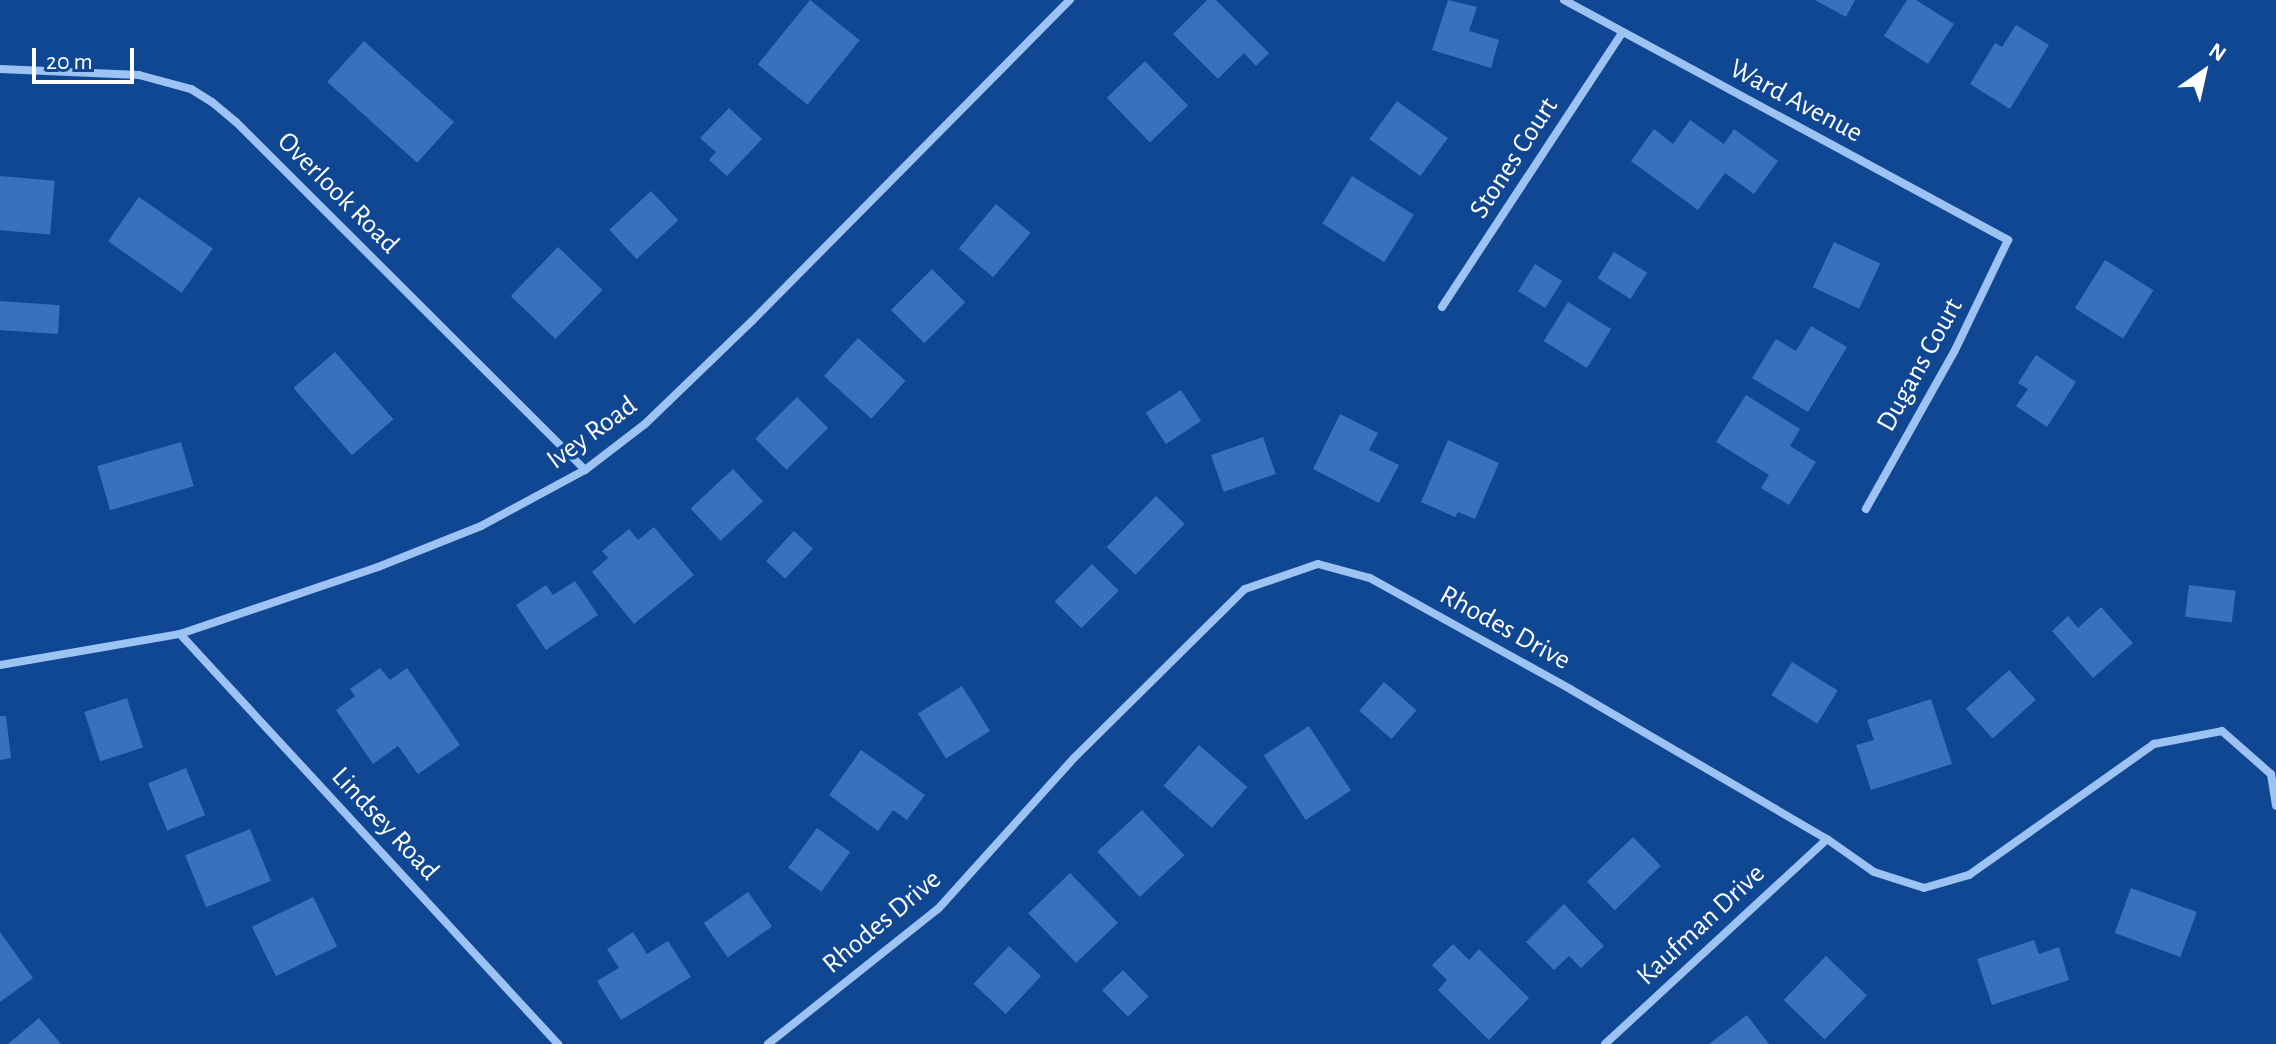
<!DOCTYPE html>
<html>
<head>
<meta charset="utf-8">
<style>
  body { margin:0 }
  #map { position:relative; width:2276px; height:1044px; overflow:hidden; background:#104793; font-family:"Alegreya Sans",sans-serif }
  div>[style] { position:absolute }
  [style*='--x'] { left:calc(var(--x)*1px); top:calc(var(--y)*1px); width:calc(var(--w)*1px); rotate:calc(var(--a)*1deg) }
  .building>* { inset:0; background:#3871bc; transform-origin:0 0 }
  .street>* { height:8px; margin:-4px; padding:0 4px; transform-origin:4px; border-radius:4px; background:#9dc3f4 }
  span { translate:-50% -50%; white-space:nowrap; text-align:center; line-height:1.15; -webkit-text-stroke:7px #104793; paint-order:stroke }
  .street-label { font-size:28px; color:#fff }
  .north { position:absolute; left:2164px; top:32px; width:80px; height:80px; -webkit-text-stroke:6px #104793; paint-order:stroke; rotate:34deg; font-size:22px; font-weight:700; line-height:32px; text-align:center; color:#fff }
  .north::after { content:''; display:block; margin:auto; width:28px; height:36px; background:#fff; clip-path:polygon(50% 0,100% 100%,50% 72%,0 100%) }
  .scale { position:absolute; left:32px; top:48px; width:102px; height:36px; box-sizing:border-box; border:4px solid #fff; border-top:0; padding-left:10px; font-size:24px; line-height:28px; white-space:nowrap; color:#fff; -webkit-text-stroke:6px #104793; paint-order:stroke }
</style>
</head>
<body>
<div id="map">
  <div class="building">
    <div style="left:810px;top:0;width:64px;height:83px;rotate:39deg"></div>
    <div style="clip-path:polygon(1207px 0,1216px 0,1269px 53px,1256px 66px,1244px 53px,1218px 79px,1173px 34px)"></div>
    <div style="clip-path:polygon(1448px 0,1477px 7px,1469px 31px,1499px 40px,1491px 68px,1432px 50px)"></div>
    <div style="clip-path:polygon(1815px 0,1855px 0,1846px 17px)"></div>
    <div style="clip-path:polygon(1907px 0,1916px 0,1954px 24px,1928px 64px,1884px 36px)"></div>
    <div style="clip-path:polygon(2016px 25px,2049px 45px,2010px 109px,1970px 84px,1995px 43px,2002px 47px)"></div>
    <div style="left:364px;top:41px;width:121px;height:55px;rotate:42deg"></div>
    <div style="left:1145px;top:61px;width:62px;height:53px;rotate:46deg"></div>
    <div style="left:1397px;top:101px;width:63px;height:47px;rotate:36deg"></div>
    <div style="clip-path:polygon(729px 108px,762px 139px,727px 176px,709px 160px,716px 152px,700px 138px)"></div>
    <div style="clip-path:polygon(1690px 120px,1724px 144px,1734px 129px,1778px 161px,1754px 194px,1725px 173px,1698px 210px,1631px 161px,1654px 129px,1673px 144px)"></div>
    <div style="left:0;top:176px;width:55px;height:54px;rotate:5deg"></div>
    <div style="left:1352px;top:176px;width:73px;height:56px;rotate:32deg"></div>
    <div style="left:651px;top:191px;width:40px;height:57px;rotate:47deg"></div>
    <div style="left:139px;top:197px;width:90px;height:54px;rotate:35deg"></div>
    <div style="left:996px;top:204px;width:45px;height:58px;rotate:40deg"></div>
    <div style="left:1834px;top:242px;width:51px;height:50px;rotate:25deg"></div>
    <div style="left:558px;top:247px;width:62px;height:68px;rotate:44deg"></div>
    <div style="left:1614px;top:252px;width:39px;height:31px;rotate:32deg"></div>
    <div style="left:2105px;top:260px;width:57px;height:57px;rotate:32deg"></div>
    <div style="left:1535px;top:264px;width:32px;height:32px;rotate:32deg"></div>
    <div style="left:932px;top:269px;width:47px;height:58px;rotate:45deg"></div>
    <div style="left:0;top:301px;width:60px;height:29px;rotate:4deg"></div>
    <div style="left:1568px;top:302px;width:51px;height:46px;rotate:32deg"></div>
    <div style="clip-path:polygon(1811px 326px,1847px 347px,1808px 412px,1752px 378px,1776px 339px,1796px 351px)"></div>
    <div style="left:858px;top:338px;width:64px;height:51px;rotate:42deg"></div>
    <div style="left:335px;top:352px;width:89px;height:55px;rotate:49deg"></div>
    <div style="clip-path:polygon(2036px 355px,2076px 382px,2047px 427px,2016px 406px,2028px 389px,2018px 383px)"></div>
    <div style="left:1181px;top:390px;width:37px;height:42px;rotate:57deg"></div>
    <div style="clip-path:polygon(1746px 395px,1800px 429px,1790px 446px,1816px 462px,1789px 505px,1761px 488px,1769px 475px,1716px 442px)"></div>
    <div style="left:797px;top:397px;width:44px;height:59px;rotate:45deg"></div>
    <div style="clip-path:polygon(1340px 414px,1378px 433px,1369px 450px,1399px 465px,1379px 503px,1313px 469px)"></div>
    <div style="left:1263px;top:437px;width:39px;height:55px;rotate:71deg"></div>
    <div style="clip-path:polygon(1448px 440px,1499px 463px,1475px 519px,1458px 512px,1455px 517px,1421px 502px)"></div>
    <div style="left:181px;top:442px;width:46px;height:87px;rotate:74deg"></div>
    <div style="left:733px;top:469px;width:44px;height:58px;rotate:47deg"></div>
    <div style="left:1156px;top:496px;width:40px;height:71px;rotate:44deg"></div>
    <div style="clip-path:polygon(654px 527px,694px 575px,634px 624px,592px 572px,608px 558px,602px 551px,629px 529px,638px 540px)"></div>
    <div style="left:794px;top:531px;width:26px;height:41px;rotate:43deg"></div>
    <div style="left:1092px;top:564px;width:38px;height:53px;rotate:45deg"></div>
    <div style="clip-path:polygon(575px 581px,598px 615px,546px 650px,516px 605px,546px 585px,553px 595px)"></div>
    <div style="left:2189px;top:585px;width:47px;height:32px;rotate:7deg"></div>
    <div style="clip-path:polygon(2101px 607px,2133px 643px,2093px 678px,2052px 631px,2068px 616px,2078px 628px)"></div>
    <div style="left:1792px;top:662px;width:54px;height:39px;rotate:32deg"></div>
    <div style="clip-path:polygon(380px 668px,390px 680px,407px 668px,460px 745px,418px 774px,398px 746px,373px 764px,336px 710px,355px 696px,350px 689px)"></div>
    <div style="left:2009px;top:670px;width:40px;height:58px;rotate:48deg"></div>
    <div style="left:1384px;top:682px;width:43px;height:38px;rotate:41deg"></div>
    <div style="left:962px;top:686px;width:53px;height:52px;rotate:58deg"></div>
    <div style="left:127px;top:698px;width:52px;height:45px;rotate:72deg"></div>
    <div style="clip-path:polygon(1931px 699px,1952px 764px,1871px 790px,1856px 745px,1874px 740px,1867px 720px)"></div>
    <div style="clip-path:polygon(0 716px,6px 716px,11px 758px,0 760px)"></div>
    <div style="left:1309px;top:726px;width:77px;height:54px;rotate:57deg"></div>
    <div style="left:1199px;top:745px;width:64px;height:54px;rotate:41deg"></div>
    <div style="clip-path:polygon(861px 750px,925px 795px,907px 820px,893px 810px,878px 831px,829px 795px)"></div>
    <div style="left:186px;top:768px;width:51px;height:41px;rotate:68deg"></div>
    <div style="left:1142px;top:810px;width:62px;height:61px;rotate:47deg"></div>
    <div style="left:817px;top:828px;width:41px;height:49px;rotate:36deg"></div>
    <div style="left:250px;top:829px;width:56px;height:70px;rotate:68deg"></div>
    <div style="left:1633px;top:837px;width:40px;height:64px;rotate:46deg"></div>
    <div style="left:1070px;top:873px;width:69px;height:58px;rotate:46deg"></div>
    <div style="left:2131px;top:888px;width:70px;height:48px;rotate:20deg"></div>
    <div style="left:748px;top:892px;width:42px;height:54px;rotate:55deg"></div>
    <div style="left:313px;top:897px;width:55px;height:68px;rotate:64deg"></div>
    <div style="clip-path:polygon(1564px 904px,1604px 946px,1581px 968px,1569px 956px,1554px 970px,1526px 942px)"></div>
    <div style="clip-path:polygon(0 932px,33px 978px,0 1002px)"></div>
    <div style="clip-path:polygon(633px 932px,647px 954px,668px 941px,691px 977px,621px 1020px,597px 981px,619px 968px,607px 949px)"></div>
    <div style="clip-path:polygon(2034px 940px,2039px 954px,2059px 947px,2069px 980px,1992px 1005px,1977px 959px)"></div>
    <div style="clip-path:polygon(1453px 944px,1469px 960px,1479px 949px,1529px 998px,1489px 1040px,1438px 990px,1447px 980px,1432px 965px)"></div>
    <div style="left:1009px;top:946px;width:44px;height:52px;rotate:43deg"></div>
    <div style="left:1826px;top:956px;width:57px;height:61px;rotate:44deg"></div>
    <div style="left:1123px;top:970px;width:37px;height:29px;rotate:46deg"></div>
    <div style="clip-path:polygon(1747px 1015px,1769px 1044px,1709px 1044px)"></div>
    <div style="clip-path:polygon(39px 1018px,61px 1044px,8px 1044px)"></div>
  </div>
  <div class="street">
    <div style="--x:1564;--y:0;--w:505;--a:28.39"></div>
    <div style="--x:2008;--y:240;--w:124;--a:115.7"></div>
    <div style="--x:1954;--y:352;--w:180;--a:119.3"></div>
    <div style="--x:0;--y:69;--w:139;--a:2.5"></div>
    <div style="--x:139;--y:75;--w:54;--a:15.1"></div>
    <div style="--x:191;--y:89;--w:25;--a:32"></div>
    <div style="--x:212;--y:102;--w:31;--a:40"></div>
    <div style="--x:236;--y:122;--w:493;--a:44.9"></div>
    <div style="--x:1442;--y:307;--w:328;--a:-56.7"></div>
    <div style="--x:180;--y:634;--w:558;--a:47.33"></div>
    <div style="--x:0;--y:665;--w:183;--a:-9.8"></div>
    <div style="--x:180;--y:634;--w:209;--a:-18.7"></div>
    <div style="--x:378;--y:567;--w:111;--a:-21.7"></div>
    <div style="--x:481;--y:526;--w:118;--a:-28.3"></div>
    <div style="--x:585;--y:470;--w:76;--a:-37.5"></div>
    <div style="--x:645;--y:424;--w:149;--a:-43.9"></div>
    <div style="--x:752;--y:321;--w:452;--a:-45.3"></div>
    <div style="--x:768;--y:1044;--w:217;--a:-38.5"></div>
    <div style="--x:938;--y:909;--w:203;--a:-48"></div>
    <div style="--x:1074;--y:758;--w:240;--a:-44.7"></div>
    <div style="--x:1245;--y:589;--w:77;--a:-18.9"></div>
    <div style="--x:1318;--y:564;--w:54;--a:15.1"></div>
    <div style="--x:1370;--y:578;--w:229;--a:29"></div>
    <div style="--x:1570;--y:689;--w:298;--a:30.3"></div>
    <div style="--x:1827;--y:839;--w:57;--a:35.1"></div>
    <div style="--x:1874;--y:872;--w:52;--a:17.7"></div>
    <div style="--x:1924;--y:888;--w:47;--a:-16.1"></div>
    <div style="--x:1969;--y:875;--w:227;--a:-35.3"></div>
    <div style="--x:2154;--y:744;--w:69;--a:-10.8"></div>
    <div style="--x:2222;--y:731;--w:65;--a:41.3"></div>
    <div style="--x:2271;--y:774;--w:32;--a:81"></div>
    <div style="--x:1605;--y:1044;--w:302;--a:-42.7"></div>
  </div>
  <div class="street-label">
    <span style="left:1796px;top:101px;rotate:28deg">Ward Avenue</span>
    <span style="left:1514px;top:158px;rotate:-57deg">Stones Court</span>
    <span style="left:338px;top:193px;rotate:45deg">Overlook Road</span>
    <span style="left:1920px;top:365px;rotate:-61deg">Dugans Court</span>
    <span style="left:592px;top:433px;rotate:-36deg">Ivey Road</span>
    <span style="left:1505px;top:628px;rotate:29deg">Rhodes Drive</span>
    <span style="left:385px;top:824px;rotate:47deg">Lindsey Road</span>
    <span style="left:882px;top:922px;rotate:-40deg">Rhodes Drive</span>
    <span style="left:1701px;top:925px;rotate:-43deg">Kaufman Drive</span>
  </div>
  <div class="north">N</div>
  <div class="scale">20 m</div>
</div>
</body>
</html>
